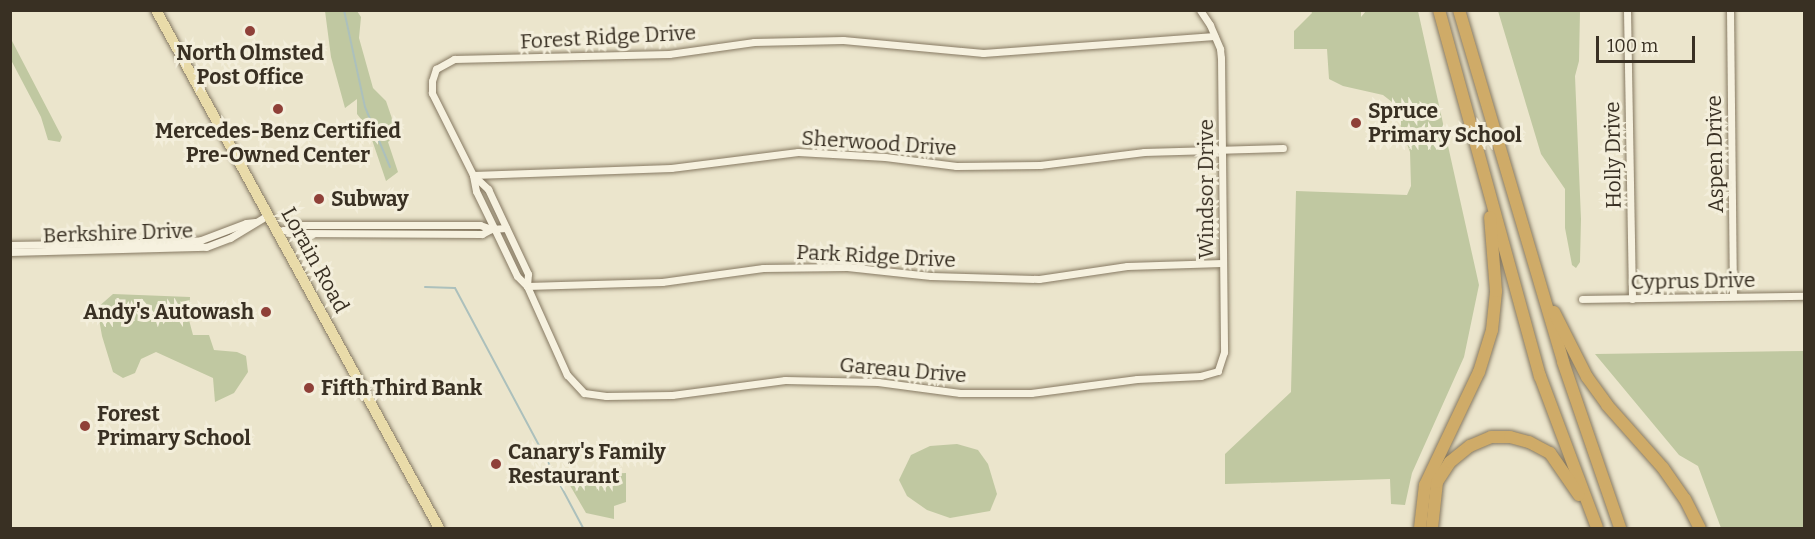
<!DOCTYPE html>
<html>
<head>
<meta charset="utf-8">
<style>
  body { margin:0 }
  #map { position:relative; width:1815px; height:539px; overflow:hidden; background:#ebe5cc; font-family:Bitter,serif }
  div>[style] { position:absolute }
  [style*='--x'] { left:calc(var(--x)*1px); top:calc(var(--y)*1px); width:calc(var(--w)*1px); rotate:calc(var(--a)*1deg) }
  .green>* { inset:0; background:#c0c8a1 }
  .stream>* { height:2px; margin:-1px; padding:0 1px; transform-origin:1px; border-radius:1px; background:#acc0bc }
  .roads { filter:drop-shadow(0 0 2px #867962) drop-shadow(0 0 2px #867962) }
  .street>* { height:7px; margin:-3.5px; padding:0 3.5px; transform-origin:3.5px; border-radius:3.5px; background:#f6f1df }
  .primary>* { height:10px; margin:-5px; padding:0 5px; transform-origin:5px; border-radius:5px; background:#e9dba9 }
  .highway>* { height:12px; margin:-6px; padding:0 6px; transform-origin:6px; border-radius:6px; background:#cfab68 }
  .dots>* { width:16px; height:16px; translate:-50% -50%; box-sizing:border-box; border:3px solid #f3eedb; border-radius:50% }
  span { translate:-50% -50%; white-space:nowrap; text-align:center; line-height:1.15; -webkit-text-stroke:6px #f3eedb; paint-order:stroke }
  .street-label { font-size:21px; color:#393023 }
  .poi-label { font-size:21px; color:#393023; font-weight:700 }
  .left { translate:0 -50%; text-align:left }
  .right { translate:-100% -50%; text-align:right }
  .frame { position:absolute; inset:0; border:12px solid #393023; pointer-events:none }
  .scale { position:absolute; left:1596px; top:36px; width:99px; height:27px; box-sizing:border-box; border:3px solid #393023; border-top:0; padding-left:8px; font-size:18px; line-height:21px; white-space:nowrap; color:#393023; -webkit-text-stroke:4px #f3eedb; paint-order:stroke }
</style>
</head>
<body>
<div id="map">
  <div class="green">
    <div style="clip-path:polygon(325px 11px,357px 11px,361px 17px,359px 38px,373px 88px,386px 101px,397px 133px,388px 142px,398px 172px,386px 181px,368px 128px,357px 114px,357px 99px,345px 108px,331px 57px)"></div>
    <div style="clip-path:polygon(1311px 11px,1361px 11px,1361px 17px,1366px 11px,1418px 11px,1479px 285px,1464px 357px,1412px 473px,1405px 505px,1391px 504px,1390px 479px,1225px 484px,1225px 454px,1291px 392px,1296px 191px,1407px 195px,1411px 186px,1410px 152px,1392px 102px,1383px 95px,1343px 86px,1329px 79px,1327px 49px,1294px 49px,1294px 31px,1312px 13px)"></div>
    <div style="clip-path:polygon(1498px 11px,1580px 11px,1579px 61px,1575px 76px,1581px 219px,1580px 262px,1576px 268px,1572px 265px,1565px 228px,1565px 189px,1541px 154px)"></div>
    <div style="clip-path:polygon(11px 39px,62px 137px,60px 142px,48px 140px,41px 117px,11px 60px)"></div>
    <div style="clip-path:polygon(113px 294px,190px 297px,189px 320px,193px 335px,209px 335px,214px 350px,237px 352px,246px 356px,248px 372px,234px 393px,215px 402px,213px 378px,156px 352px,141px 359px,135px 373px,123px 378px,113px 372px,102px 336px,97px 308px)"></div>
    <div style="clip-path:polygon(1804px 351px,1804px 528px,1721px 528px,1698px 466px,1679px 455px,1595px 354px)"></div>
    <div style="clip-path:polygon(957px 444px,978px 450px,988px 464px,997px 494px,990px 511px,950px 518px,927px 510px,907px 496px,899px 480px,911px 455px,930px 446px)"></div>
    <div style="clip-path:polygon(626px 473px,626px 502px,614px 506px,614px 519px,586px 513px,568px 482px,572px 475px)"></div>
  </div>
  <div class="stream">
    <div style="--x:344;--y:10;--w:99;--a:77.8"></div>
    <div style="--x:365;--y:107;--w:65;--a:67.4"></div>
    <div style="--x:425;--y:287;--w:30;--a:2"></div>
    <div style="--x:455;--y:288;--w:272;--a:61.9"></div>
  </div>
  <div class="roads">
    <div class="street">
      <div style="--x:1200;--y:10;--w:18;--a:56"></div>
      <div style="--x:1210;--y:25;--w:26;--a:67"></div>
      <div style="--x:1220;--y:49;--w:9;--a:84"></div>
      <div style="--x:1221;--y:58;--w:294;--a:89.4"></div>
      <div style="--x:1224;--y:352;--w:20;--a:108"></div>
      <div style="--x:1218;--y:371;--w:18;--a:164"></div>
      <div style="--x:1201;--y:376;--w:64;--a:177.3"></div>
      <div style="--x:1137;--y:379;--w:107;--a:172.5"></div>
      <div style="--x:1031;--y:393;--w:71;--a:180"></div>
      <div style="--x:960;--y:393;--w:83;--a:-172.4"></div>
      <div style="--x:878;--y:382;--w:93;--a:-178.8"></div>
      <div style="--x:785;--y:380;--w:114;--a:172.4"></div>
      <div style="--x:672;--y:395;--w:66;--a:179.1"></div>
      <div style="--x:606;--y:396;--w:22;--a:-172"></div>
      <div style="--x:584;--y:393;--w:25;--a:-133"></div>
      <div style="--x:567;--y:375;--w:98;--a:-114.2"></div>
      <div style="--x:527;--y:286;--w:14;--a:-135"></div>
      <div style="--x:517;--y:276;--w:51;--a:-115.6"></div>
      <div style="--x:495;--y:230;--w:43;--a:-116"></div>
      <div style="--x:476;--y:191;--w:16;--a:-101"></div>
      <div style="--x:473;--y:175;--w:92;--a:-116.6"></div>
      <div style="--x:432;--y:93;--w:12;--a:-90"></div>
      <div style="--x:432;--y:81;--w:13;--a:-72"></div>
      <div style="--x:436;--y:69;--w:21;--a:-29"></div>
      <div style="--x:454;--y:59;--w:215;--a:-1.3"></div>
      <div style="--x:669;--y:54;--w:86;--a:-8"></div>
      <div style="--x:754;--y:42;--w:89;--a:-1.3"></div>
      <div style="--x:843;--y:40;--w:141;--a:5.3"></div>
      <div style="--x:983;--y:53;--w:232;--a:-4.2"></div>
      <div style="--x:1627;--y:10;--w:289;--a:89"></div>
      <div style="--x:1730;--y:10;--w:286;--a:89.4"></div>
      <div style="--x:473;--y:175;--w:198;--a:-2"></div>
      <div style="--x:671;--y:168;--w:128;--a:-7.2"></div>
      <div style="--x:798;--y:152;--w:87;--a:3.3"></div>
      <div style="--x:885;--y:157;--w:72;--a:7.2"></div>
      <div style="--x:956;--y:166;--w:84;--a:-0.7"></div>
      <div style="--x:1040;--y:165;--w:105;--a:-7.1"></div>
      <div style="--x:1144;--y:152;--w:139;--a:-1.6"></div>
      <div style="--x:473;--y:175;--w:21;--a:43"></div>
      <div style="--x:488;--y:189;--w:94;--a:64.8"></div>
      <div style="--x:528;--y:274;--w:12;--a:95"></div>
      <div style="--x:283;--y:230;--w:14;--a:12"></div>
      <div style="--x:297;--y:233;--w:185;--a:0.3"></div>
      <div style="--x:482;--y:234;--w:10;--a:-29"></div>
      <div style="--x:286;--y:230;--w:9;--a:-32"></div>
      <div style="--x:294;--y:225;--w:186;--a:0"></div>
      <div style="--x:480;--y:225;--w:12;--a:20"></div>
      <div style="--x:491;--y:229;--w:15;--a:-4"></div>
      <div style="--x:10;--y:245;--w:170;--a:-1"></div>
      <div style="--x:180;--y:242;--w:21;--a:-5"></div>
      <div style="--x:201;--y:240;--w:48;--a:-20.7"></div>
      <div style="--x:246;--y:223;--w:9;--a:-6"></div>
      <div style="--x:10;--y:252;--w:196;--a:-1.5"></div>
      <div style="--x:206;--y:247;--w:26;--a:-21"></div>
      <div style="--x:230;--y:238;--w:44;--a:-31.2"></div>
      <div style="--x:527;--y:286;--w:135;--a:-1.7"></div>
      <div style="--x:662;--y:282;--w:102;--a:-7.9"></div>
      <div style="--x:763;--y:268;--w:84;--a:-0.7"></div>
      <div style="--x:847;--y:267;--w:84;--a:6.1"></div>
      <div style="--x:931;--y:276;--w:108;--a:1.6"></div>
      <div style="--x:1039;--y:279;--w:89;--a:-8.4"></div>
      <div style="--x:1127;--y:266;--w:95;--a:-1.8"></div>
      <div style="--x:1582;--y:299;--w:222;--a:-0.8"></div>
    </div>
    <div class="primary">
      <div style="--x:156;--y:10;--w:590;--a:61.35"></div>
    </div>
    <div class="highway">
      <div style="--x:1439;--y:10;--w:380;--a:74.6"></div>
      <div style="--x:1540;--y:376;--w:162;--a:69.4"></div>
      <div style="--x:1459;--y:10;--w:367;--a:73.5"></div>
      <div style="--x:1563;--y:362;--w:176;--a:71"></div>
      <div style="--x:1554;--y:312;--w:73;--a:63.1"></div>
      <div style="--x:1587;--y:377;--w:34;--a:54"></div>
      <div style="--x:1607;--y:405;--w:84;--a:48.4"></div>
      <div style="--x:1663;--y:468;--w:38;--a:55"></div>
      <div style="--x:1685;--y:499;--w:33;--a:63"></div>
      <div style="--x:1420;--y:528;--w:43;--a:-83.4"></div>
      <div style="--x:1425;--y:485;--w:125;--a:-64.5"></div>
      <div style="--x:1479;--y:372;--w:44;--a:-72.8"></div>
      <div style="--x:1492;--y:330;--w:39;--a:-84"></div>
      <div style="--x:1496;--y:291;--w:74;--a:-94.6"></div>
      <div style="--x:1432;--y:528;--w:46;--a:-83.8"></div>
      <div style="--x:1437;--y:482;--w:24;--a:-57"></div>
      <div style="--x:1450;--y:462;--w:26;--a:-39"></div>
      <div style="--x:1470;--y:446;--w:23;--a:-23"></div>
      <div style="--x:1491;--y:437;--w:19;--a:0"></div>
      <div style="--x:1510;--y:437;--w:20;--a:15"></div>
      <div style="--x:1529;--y:442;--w:24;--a:28"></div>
      <div style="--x:1550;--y:453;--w:51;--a:55.4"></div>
    </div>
  </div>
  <div class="dots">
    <div style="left:250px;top:31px;background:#8f4038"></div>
    <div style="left:278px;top:109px;background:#8f4038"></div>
    <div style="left:1356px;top:123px;background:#8f4038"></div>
    <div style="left:319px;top:199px;background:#8f4038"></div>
    <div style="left:266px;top:312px;background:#8f4038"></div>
    <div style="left:309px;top:388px;background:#8f4038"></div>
    <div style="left:85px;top:426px;background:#8f4038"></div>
    <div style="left:496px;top:464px;background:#8f4038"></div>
  </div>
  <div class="street-label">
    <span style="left:608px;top:37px;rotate:-3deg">Forest Ridge Drive</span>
    <span style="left:879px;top:143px;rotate:4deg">Sherwood Drive</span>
    <span style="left:1715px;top:154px;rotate:-91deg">Aspen Drive</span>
    <span style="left:1613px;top:155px;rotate:-91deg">Holly Drive</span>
    <span style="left:1206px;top:189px;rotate:-90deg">Windsor Drive</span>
    <span style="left:118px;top:233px;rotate:-2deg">Berkshire Drive</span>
    <span style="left:876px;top:256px;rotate:3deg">Park Ridge Drive</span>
    <span style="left:315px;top:260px;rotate:61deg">Lorain Road</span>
    <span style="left:1693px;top:281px;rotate:-1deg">Cyprus Drive</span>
    <span style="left:903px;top:370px;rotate:5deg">Gareau Drive</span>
  </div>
  <div class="poi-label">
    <span style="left:250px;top:65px">North Olmsted<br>Post Office</span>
    <span class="left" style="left:1368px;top:123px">Spruce<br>Primary School</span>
    <span style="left:278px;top:143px">Mercedes-Benz Certified<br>Pre-Owned Center</span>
    <span class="left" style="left:331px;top:199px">Subway</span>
    <span class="right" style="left:254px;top:312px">Andy's Autowash</span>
    <span class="left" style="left:321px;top:388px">Fifth Third Bank</span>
    <span class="left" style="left:97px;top:426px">Forest<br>Primary School</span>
    <span class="left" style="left:508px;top:464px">Canary's Family<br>Restaurant</span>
  </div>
  <div class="frame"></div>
  <div class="scale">100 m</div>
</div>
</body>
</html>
